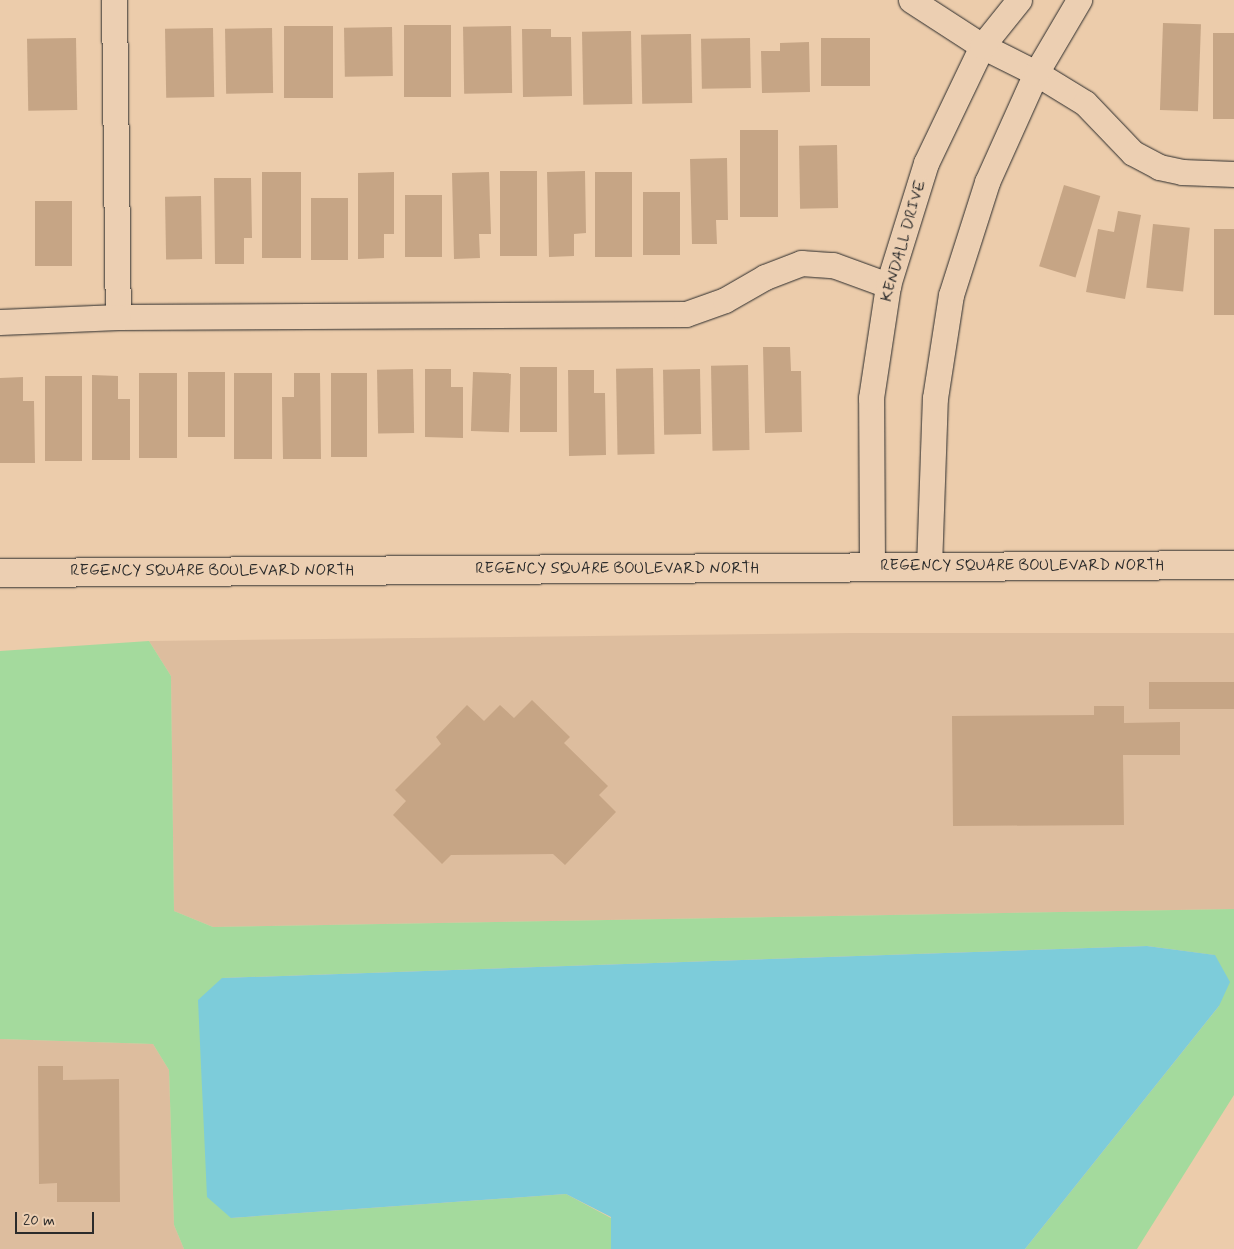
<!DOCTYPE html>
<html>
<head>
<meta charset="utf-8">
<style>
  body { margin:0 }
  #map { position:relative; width:1234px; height:1249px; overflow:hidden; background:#ecccab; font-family:Mynerve,sans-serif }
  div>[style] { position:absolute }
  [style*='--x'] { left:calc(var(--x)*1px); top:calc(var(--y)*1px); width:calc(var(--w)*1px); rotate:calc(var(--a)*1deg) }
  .built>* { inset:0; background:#ddbd9e }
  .green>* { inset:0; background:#a4da9d }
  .water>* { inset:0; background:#7dccda }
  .building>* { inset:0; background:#c6a585; transform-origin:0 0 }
  .roads { filter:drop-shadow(0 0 1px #2b2b2b) drop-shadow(0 0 1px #2b2b2b) }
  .minor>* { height:25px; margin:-12.5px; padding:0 12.5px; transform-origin:12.5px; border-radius:12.5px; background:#eccfb2 }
  .tertiary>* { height:28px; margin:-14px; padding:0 14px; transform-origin:14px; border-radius:14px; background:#eccfb2 }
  span { translate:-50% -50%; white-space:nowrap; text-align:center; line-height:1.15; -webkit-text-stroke:5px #eccfb2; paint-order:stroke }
  .street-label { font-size:16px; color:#2b2b2b }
  .scale { position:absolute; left:15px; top:1212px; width:79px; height:22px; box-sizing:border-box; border:2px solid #2b2b2b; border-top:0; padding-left:6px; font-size:15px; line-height:18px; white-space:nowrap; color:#2b2b2b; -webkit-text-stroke:4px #eccfb2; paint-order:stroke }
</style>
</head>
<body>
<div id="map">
  <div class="built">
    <div style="clip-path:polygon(851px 633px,1234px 633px,1234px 909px,213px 927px,174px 911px,171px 676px,149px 641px)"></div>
    <div style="clip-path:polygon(0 1039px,153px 1044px,169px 1070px,174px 1225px,184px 1249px,0 1249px)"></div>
  </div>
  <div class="green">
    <div style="clip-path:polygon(149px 641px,171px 676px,174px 911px,213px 927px,1234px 909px,1234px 1095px,1137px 1249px,1025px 1249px,1219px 1006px,1214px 955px,1147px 946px,222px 978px,231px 1218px,566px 1194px,611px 1218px,611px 1249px,184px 1249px,174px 1225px,169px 1070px,153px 1044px,0 1039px,0 651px)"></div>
  </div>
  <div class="water">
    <div style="clip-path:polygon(1147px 946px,1215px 955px,1230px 982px,1219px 1006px,1025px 1249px,611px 1249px,611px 1217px,566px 1194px,231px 1218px,207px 1197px,198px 1000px,222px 978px)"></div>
  </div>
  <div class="building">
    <div style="left:1163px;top:23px;width:38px;height:87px;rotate:2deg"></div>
    <div style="left:404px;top:25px;width:47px;height:72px"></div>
    <div style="left:284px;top:26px;width:49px;height:72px"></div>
    <div style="left:511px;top:26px;width:67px;height:48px;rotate:89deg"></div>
    <div style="left:392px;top:27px;width:49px;height:48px;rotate:89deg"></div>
    <div style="left:213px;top:28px;width:69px;height:48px;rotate:89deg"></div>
    <div style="left:272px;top:28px;width:65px;height:47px;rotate:89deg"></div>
    <div style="clip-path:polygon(522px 29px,551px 29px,551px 37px,571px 37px,572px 96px,523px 97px)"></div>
    <div style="left:631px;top:31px;width:73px;height:49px;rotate:89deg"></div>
    <div style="left:1213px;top:33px;width:21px;height:86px"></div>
    <div style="left:691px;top:34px;width:69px;height:50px;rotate:89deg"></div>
    <div style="left:76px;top:38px;width:72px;height:49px;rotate:89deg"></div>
    <div style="left:750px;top:38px;width:50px;height:49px;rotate:89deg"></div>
    <div style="left:870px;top:38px;width:48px;height:49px;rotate:90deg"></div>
    <div style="clip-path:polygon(809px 42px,810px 92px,762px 93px,761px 51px,780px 51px,780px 43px)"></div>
    <div style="left:740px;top:130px;width:38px;height:87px"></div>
    <div style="left:837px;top:145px;width:63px;height:38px;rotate:89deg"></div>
    <div style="clip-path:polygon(727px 158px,728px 220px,716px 220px,717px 244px,692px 244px,690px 159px)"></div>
    <div style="left:500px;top:171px;width:37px;height:85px"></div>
    <div style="clip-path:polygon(585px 171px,586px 233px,574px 234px,574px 256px,549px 257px,547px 172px)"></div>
    <div style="left:262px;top:172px;width:39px;height:86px"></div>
    <div style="clip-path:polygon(394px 172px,394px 234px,384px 234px,384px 258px,358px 259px,358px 173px)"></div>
    <div style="clip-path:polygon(489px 172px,491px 234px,479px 234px,480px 258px,454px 259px,452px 173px)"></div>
    <div style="left:595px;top:172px;width:37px;height:85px"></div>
    <div style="clip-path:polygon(214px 178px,251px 178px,252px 238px,244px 238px,244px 264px,215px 264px)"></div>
    <div style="left:1064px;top:185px;width:38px;height:85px;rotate:17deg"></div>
    <div style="left:643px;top:192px;width:37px;height:63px"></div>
    <div style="left:405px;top:195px;width:37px;height:62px"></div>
    <div style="left:201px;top:196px;width:63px;height:36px;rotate:89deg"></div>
    <div style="left:311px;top:198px;width:37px;height:62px"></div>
    <div style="left:35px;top:201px;width:37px;height:65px"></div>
    <div style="clip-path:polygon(1118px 211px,1141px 215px,1125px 299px,1086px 292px,1098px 229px,1114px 232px)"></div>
    <div style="left:1153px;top:224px;width:37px;height:64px;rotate:6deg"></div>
    <div style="left:1214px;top:229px;width:20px;height:86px"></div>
    <div style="clip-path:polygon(763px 347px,790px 347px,791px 371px,801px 371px,802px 432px,765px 433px)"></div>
    <div style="left:748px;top:365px;width:85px;height:37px;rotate:89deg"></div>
    <div style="left:520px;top:367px;width:37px;height:65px"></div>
    <div style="left:653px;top:368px;width:86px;height:37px;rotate:89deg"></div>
    <div style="left:413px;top:369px;width:64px;height:36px;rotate:89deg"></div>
    <div style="clip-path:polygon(425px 369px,451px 369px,451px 387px,463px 387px,463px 438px,425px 437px)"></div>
    <div style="left:700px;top:369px;width:65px;height:37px;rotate:89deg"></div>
    <div style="clip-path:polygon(568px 370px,594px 370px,594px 393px,605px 393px,606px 455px,569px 456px)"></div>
    <div style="left:188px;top:372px;width:37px;height:65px"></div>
    <div style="left:473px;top:372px;width:38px;height:59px;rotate:2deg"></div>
    <div style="left:177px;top:373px;width:85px;height:38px;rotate:90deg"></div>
    <div style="left:234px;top:373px;width:38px;height:86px"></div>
    <div style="clip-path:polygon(294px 373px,320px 373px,321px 459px,283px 459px,282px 397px,294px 397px)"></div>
    <div style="left:331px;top:373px;width:36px;height:84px"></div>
    <div style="clip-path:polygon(92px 375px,118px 376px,118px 399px,130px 399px,130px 460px,92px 460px)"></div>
    <div style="left:45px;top:376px;width:37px;height:85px"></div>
    <div style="clip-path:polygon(23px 377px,23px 401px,34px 401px,35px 463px,0 463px,0 378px)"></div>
    <div style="left:1149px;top:682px;width:85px;height:27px"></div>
    <div style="clip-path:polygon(532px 700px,570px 737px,564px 743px,608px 786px,599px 795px,616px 812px,565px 865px,553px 854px,451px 855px,442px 864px,393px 815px,406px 801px,395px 790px,441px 744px,436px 737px,467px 705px,484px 721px,500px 705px,514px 718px)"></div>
    <div style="clip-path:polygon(1094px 706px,1124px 706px,1124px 723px,1180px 722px,1180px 755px,1123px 755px,1124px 825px,953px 826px,952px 716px,1094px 715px)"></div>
    <div style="clip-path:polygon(38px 1066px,63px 1066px,63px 1080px,119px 1079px,120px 1202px,57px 1202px,57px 1183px,39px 1184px)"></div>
  </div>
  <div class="roads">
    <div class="minor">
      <div style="--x:114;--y:0;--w:317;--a:89.3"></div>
      <div style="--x:118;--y:317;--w:568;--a:-0.3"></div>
      <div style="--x:686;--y:314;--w:41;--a:-19.7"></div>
      <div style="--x:725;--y:300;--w:46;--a:-29.9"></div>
      <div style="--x:765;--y:277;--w:39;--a:-21"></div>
      <div style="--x:801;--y:263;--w:32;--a:4"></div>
      <div style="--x:833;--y:265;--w:59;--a:20"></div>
      <div style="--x:911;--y:0;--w:85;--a:32.9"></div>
      <div style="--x:982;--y:46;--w:60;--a:26.6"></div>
      <div style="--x:1036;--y:73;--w:57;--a:31.5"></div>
      <div style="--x:1085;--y:103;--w:69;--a:46.2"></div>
      <div style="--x:1133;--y:153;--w:30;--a:28"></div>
      <div style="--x:1159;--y:167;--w:24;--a:12"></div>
      <div style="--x:1182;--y:172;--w:52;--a:2.2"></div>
      <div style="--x:0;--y:322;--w:118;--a:-2.4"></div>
      <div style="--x:872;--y:567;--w:169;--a:-90.3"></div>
      <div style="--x:871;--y:398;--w:114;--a:-81.4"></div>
      <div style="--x:888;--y:285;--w:128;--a:-72.7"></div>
      <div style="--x:926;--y:163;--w:130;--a:-64.4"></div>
      <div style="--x:982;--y:46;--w:59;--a:-51.2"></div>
      <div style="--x:929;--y:567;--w:169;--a:-88"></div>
      <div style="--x:935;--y:398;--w:104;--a:-81.2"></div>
      <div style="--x:951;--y:295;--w:119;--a:-72.3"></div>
      <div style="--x:987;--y:182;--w:120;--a:-65.8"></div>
      <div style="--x:1036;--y:73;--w:85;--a:-59.5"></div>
    </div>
    <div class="tertiary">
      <div style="--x:0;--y:573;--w:1234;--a:-0.37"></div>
    </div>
  </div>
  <div class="street-label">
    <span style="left:904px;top:241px;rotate:-74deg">KENDALL DRIVE</span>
    <span style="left:1022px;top:566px">REGENCY SQUARE BOULEVARD NORTH</span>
    <span style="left:617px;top:569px">REGENCY SQUARE BOULEVARD NORTH</span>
    <span style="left:212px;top:571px">REGENCY SQUARE BOULEVARD NORTH</span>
  </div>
  <div class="scale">20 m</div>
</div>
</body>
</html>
